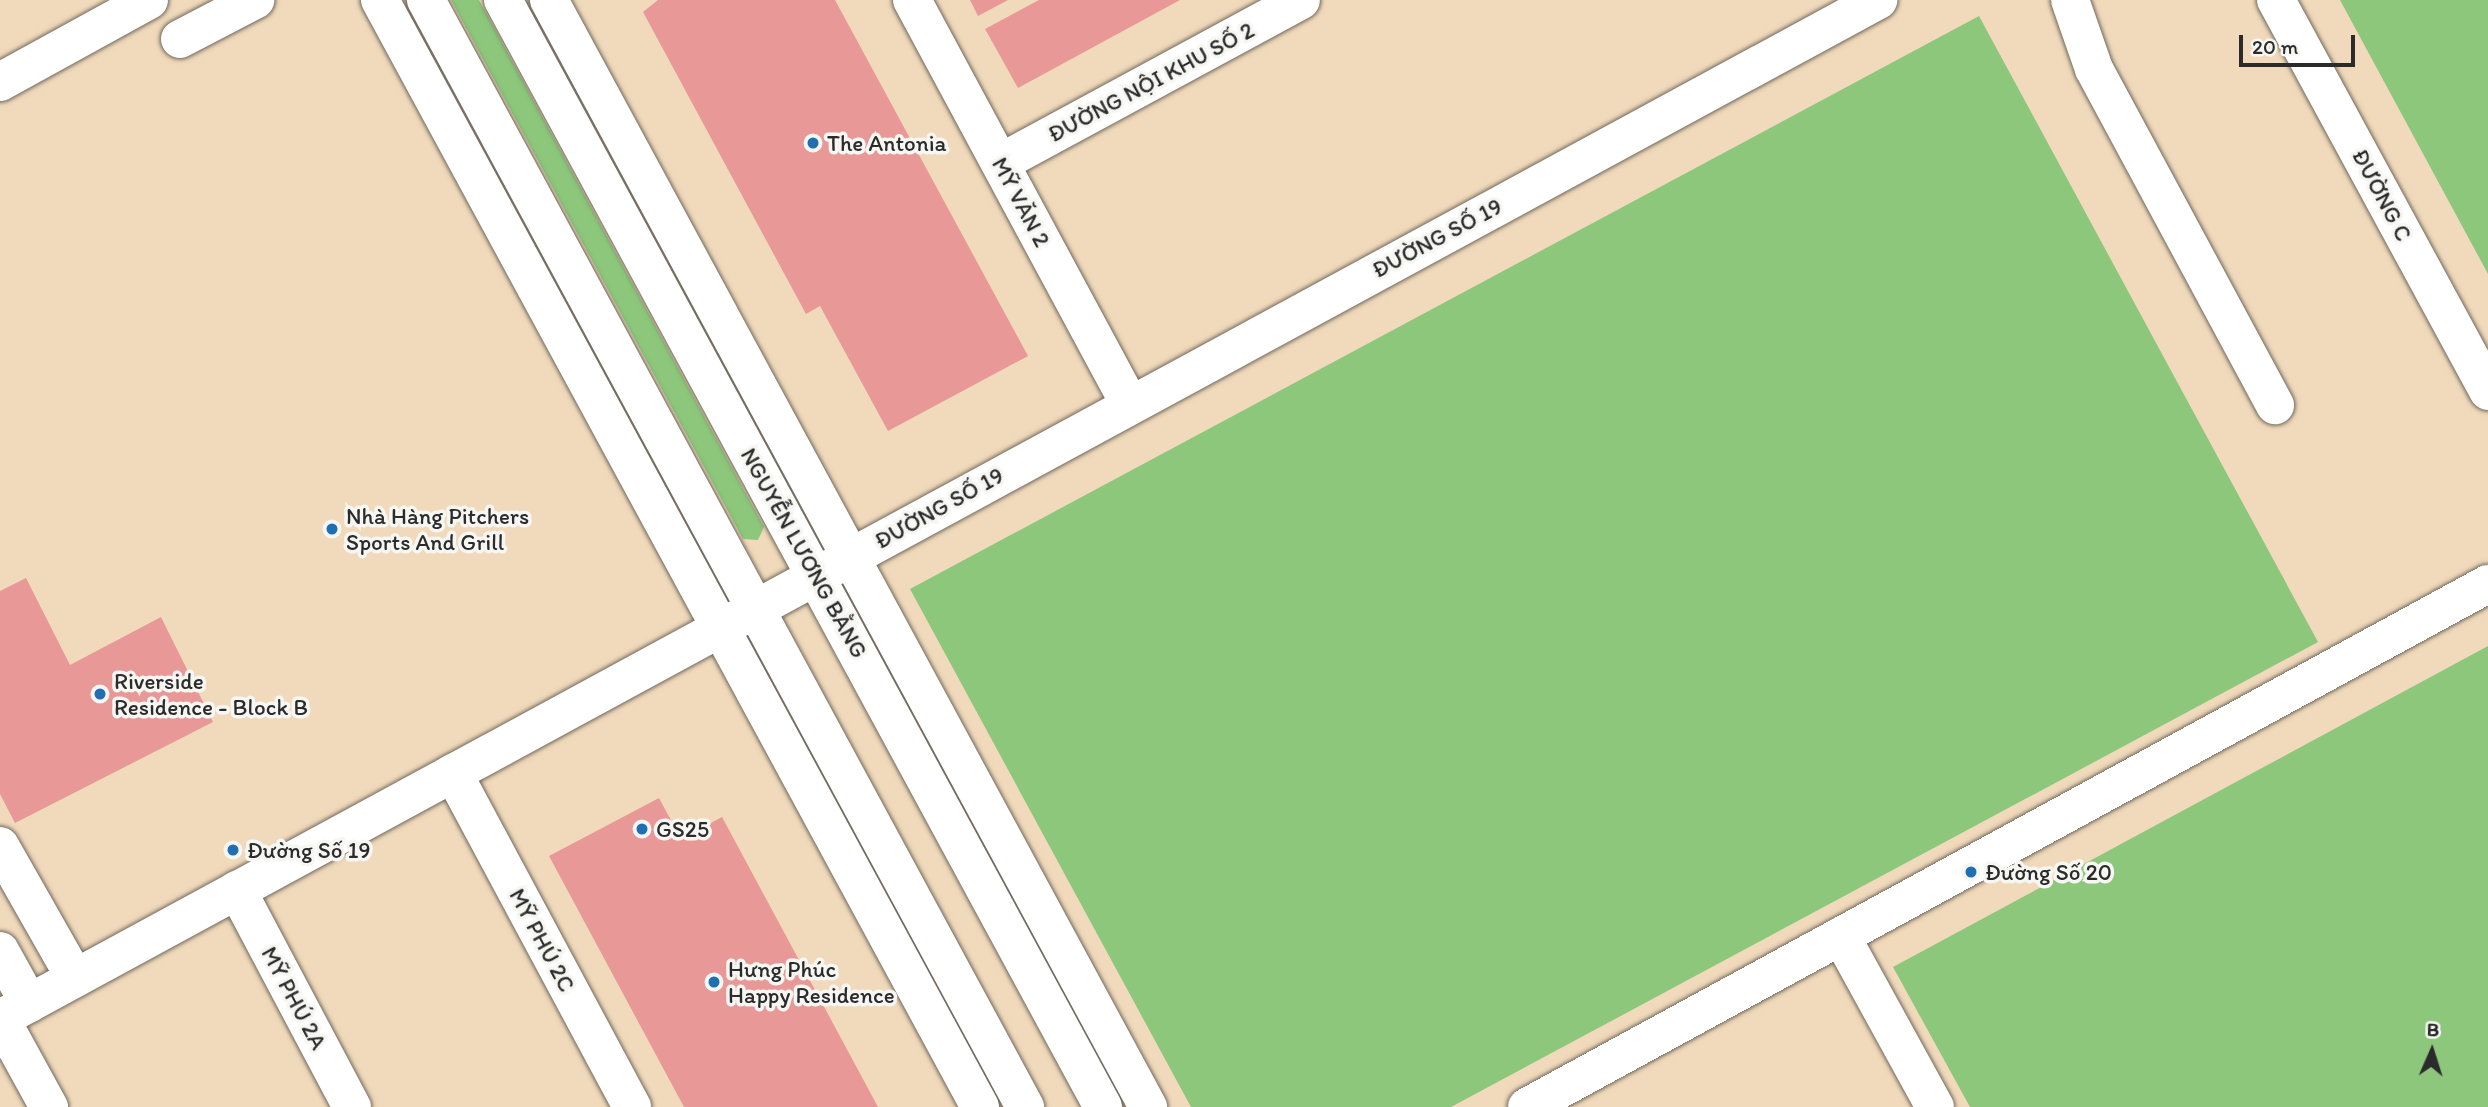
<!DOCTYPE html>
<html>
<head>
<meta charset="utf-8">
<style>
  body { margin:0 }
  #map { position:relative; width:2488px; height:1107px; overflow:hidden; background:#f1dabb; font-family:Itim,sans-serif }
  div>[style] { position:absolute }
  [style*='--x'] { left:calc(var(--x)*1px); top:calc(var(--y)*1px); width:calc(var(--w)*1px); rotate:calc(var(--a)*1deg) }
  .green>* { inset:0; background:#8cc77b }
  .building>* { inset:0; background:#e79897 }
  .roads { filter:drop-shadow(0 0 2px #70685d) drop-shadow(0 0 2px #70685d) }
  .minor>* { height:38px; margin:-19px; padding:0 19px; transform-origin:19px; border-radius:19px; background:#fff }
  .major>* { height:38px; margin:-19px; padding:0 19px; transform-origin:19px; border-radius:19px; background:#fff }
  .dots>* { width:19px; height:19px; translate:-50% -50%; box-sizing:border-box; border:4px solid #f6f6f2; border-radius:50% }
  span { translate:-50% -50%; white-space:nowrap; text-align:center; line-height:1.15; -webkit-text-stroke:7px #f6f6f2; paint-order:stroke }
  .street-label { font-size:23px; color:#2b2b2b }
  .poi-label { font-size:23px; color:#2b2b2b }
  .left { translate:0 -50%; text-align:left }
  .north { position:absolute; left:2397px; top:1016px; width:70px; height:70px; -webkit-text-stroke:5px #f6f6f2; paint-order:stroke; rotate:3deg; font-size:19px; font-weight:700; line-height:28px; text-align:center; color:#2b2b2b }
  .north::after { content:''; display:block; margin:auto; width:24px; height:32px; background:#2b2b2b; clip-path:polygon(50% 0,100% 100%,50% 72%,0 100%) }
  .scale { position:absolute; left:2239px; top:35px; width:116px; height:32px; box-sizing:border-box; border:4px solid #2b2b2b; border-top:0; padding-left:9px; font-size:21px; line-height:24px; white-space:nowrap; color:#2b2b2b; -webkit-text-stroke:5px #f6f6f2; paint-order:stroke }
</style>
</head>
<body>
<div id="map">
  <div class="green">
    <div style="clip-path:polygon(451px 0,479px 0,764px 527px,758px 540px,743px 539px)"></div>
    <div style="clip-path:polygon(2340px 0,2488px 0,2488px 274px)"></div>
    <div style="clip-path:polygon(1979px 16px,2318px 642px,1451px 1107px,1191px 1107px,910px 589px)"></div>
    <div style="clip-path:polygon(2488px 646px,2488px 1107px,1970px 1107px,1893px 967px)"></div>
  </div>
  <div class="building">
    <div style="clip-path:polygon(658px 0,835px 0,1028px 356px,888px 431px,820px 306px,806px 314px,643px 12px)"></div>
    <div style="clip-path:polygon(970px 0,1008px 0,978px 16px)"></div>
    <div style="clip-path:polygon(1039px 0,1180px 0,1018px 88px,985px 29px)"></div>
    <div style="clip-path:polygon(26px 578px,70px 665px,161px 617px,213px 722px,15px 823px,0 794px,0 591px)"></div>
    <div style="clip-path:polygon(659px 798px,681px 839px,722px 817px,878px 1107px,684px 1107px,549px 856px)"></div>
  </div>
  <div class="roads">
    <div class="minor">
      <div style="--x:912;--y:0;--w:460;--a:61.7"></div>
      <div style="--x:2070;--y:0;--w:73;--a:70.8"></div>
      <div style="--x:2094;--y:69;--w:382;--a:61.7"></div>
      <div style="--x:2276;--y:0;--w:445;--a:61.5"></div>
      <div style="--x:180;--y:39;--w:85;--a:-27.5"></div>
      <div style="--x:0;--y:82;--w:170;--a:-28.8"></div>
      <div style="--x:1000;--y:163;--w:342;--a:-28.4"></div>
      <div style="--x:453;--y:773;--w:379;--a:61.8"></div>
      <div style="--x:0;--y:846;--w:152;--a:60.4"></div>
      <div style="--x:237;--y:890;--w:246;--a:62.1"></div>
      <div style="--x:1841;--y:936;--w:195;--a:61.2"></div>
      <div style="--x:0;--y:951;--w:60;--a:60.9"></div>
      <div style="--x:0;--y:1018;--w:102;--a:61.2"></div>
      <div style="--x:0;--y:1019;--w:2137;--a:-28.48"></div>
      <div style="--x:1527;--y:1107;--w:1094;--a:-28.56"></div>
    </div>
    <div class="major">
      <div style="--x:380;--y:0;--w:1259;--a:61.54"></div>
      <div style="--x:426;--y:0;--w:1259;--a:61.58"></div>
      <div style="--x:503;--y:0;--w:1259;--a:61.54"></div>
      <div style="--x:549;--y:0;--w:1259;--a:61.58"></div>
    </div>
  </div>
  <div class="dots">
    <div style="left:813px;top:143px;background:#1f6fb2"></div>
    <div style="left:332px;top:529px;background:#1f6fb2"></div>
    <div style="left:100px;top:694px;background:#1f6fb2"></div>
    <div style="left:642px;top:829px;background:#1f6fb2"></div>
    <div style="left:233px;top:850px;background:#1f6fb2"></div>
    <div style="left:1971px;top:872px;background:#1f6fb2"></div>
    <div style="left:714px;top:982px;background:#1f6fb2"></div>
  </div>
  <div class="street-label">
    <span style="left:1151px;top:82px;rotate:-28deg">ĐƯỜNG NỘI KHU SỐ 2</span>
    <span style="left:2382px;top:195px;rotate:62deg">ĐƯỜNG C</span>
    <span style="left:1021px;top:202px;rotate:62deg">MỸ VĂN 2</span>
    <span style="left:1437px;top:238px;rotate:-28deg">ĐƯỜNG SỐ 19</span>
    <span style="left:939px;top:508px;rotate:-29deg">ĐƯỜNG SỐ 19</span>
    <span style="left:804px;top:553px;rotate:61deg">NGUYỄN LƯƠNG BẰNG</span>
    <span style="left:542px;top:940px;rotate:62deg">MỸ PHÚ 2C</span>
    <span style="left:294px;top:998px;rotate:62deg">MỸ PHÚ 2A</span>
  </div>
  <div class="poi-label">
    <span class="left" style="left:827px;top:143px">The Antonia</span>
    <span class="left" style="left:346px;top:529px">Nhà Hàng Pitchers<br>Sports And Grill</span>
    <span class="left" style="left:114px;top:694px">Riverside<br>Residence - Block B</span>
    <span class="left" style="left:656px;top:829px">GS25</span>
    <span class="left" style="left:247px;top:850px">Đường Số 19</span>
    <span class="left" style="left:1985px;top:872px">Đường Số 20</span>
    <span class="left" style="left:728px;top:982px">Hưng Phúc<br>Happy Residence</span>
  </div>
  <div class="north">B</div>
  <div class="scale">20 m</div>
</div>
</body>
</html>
